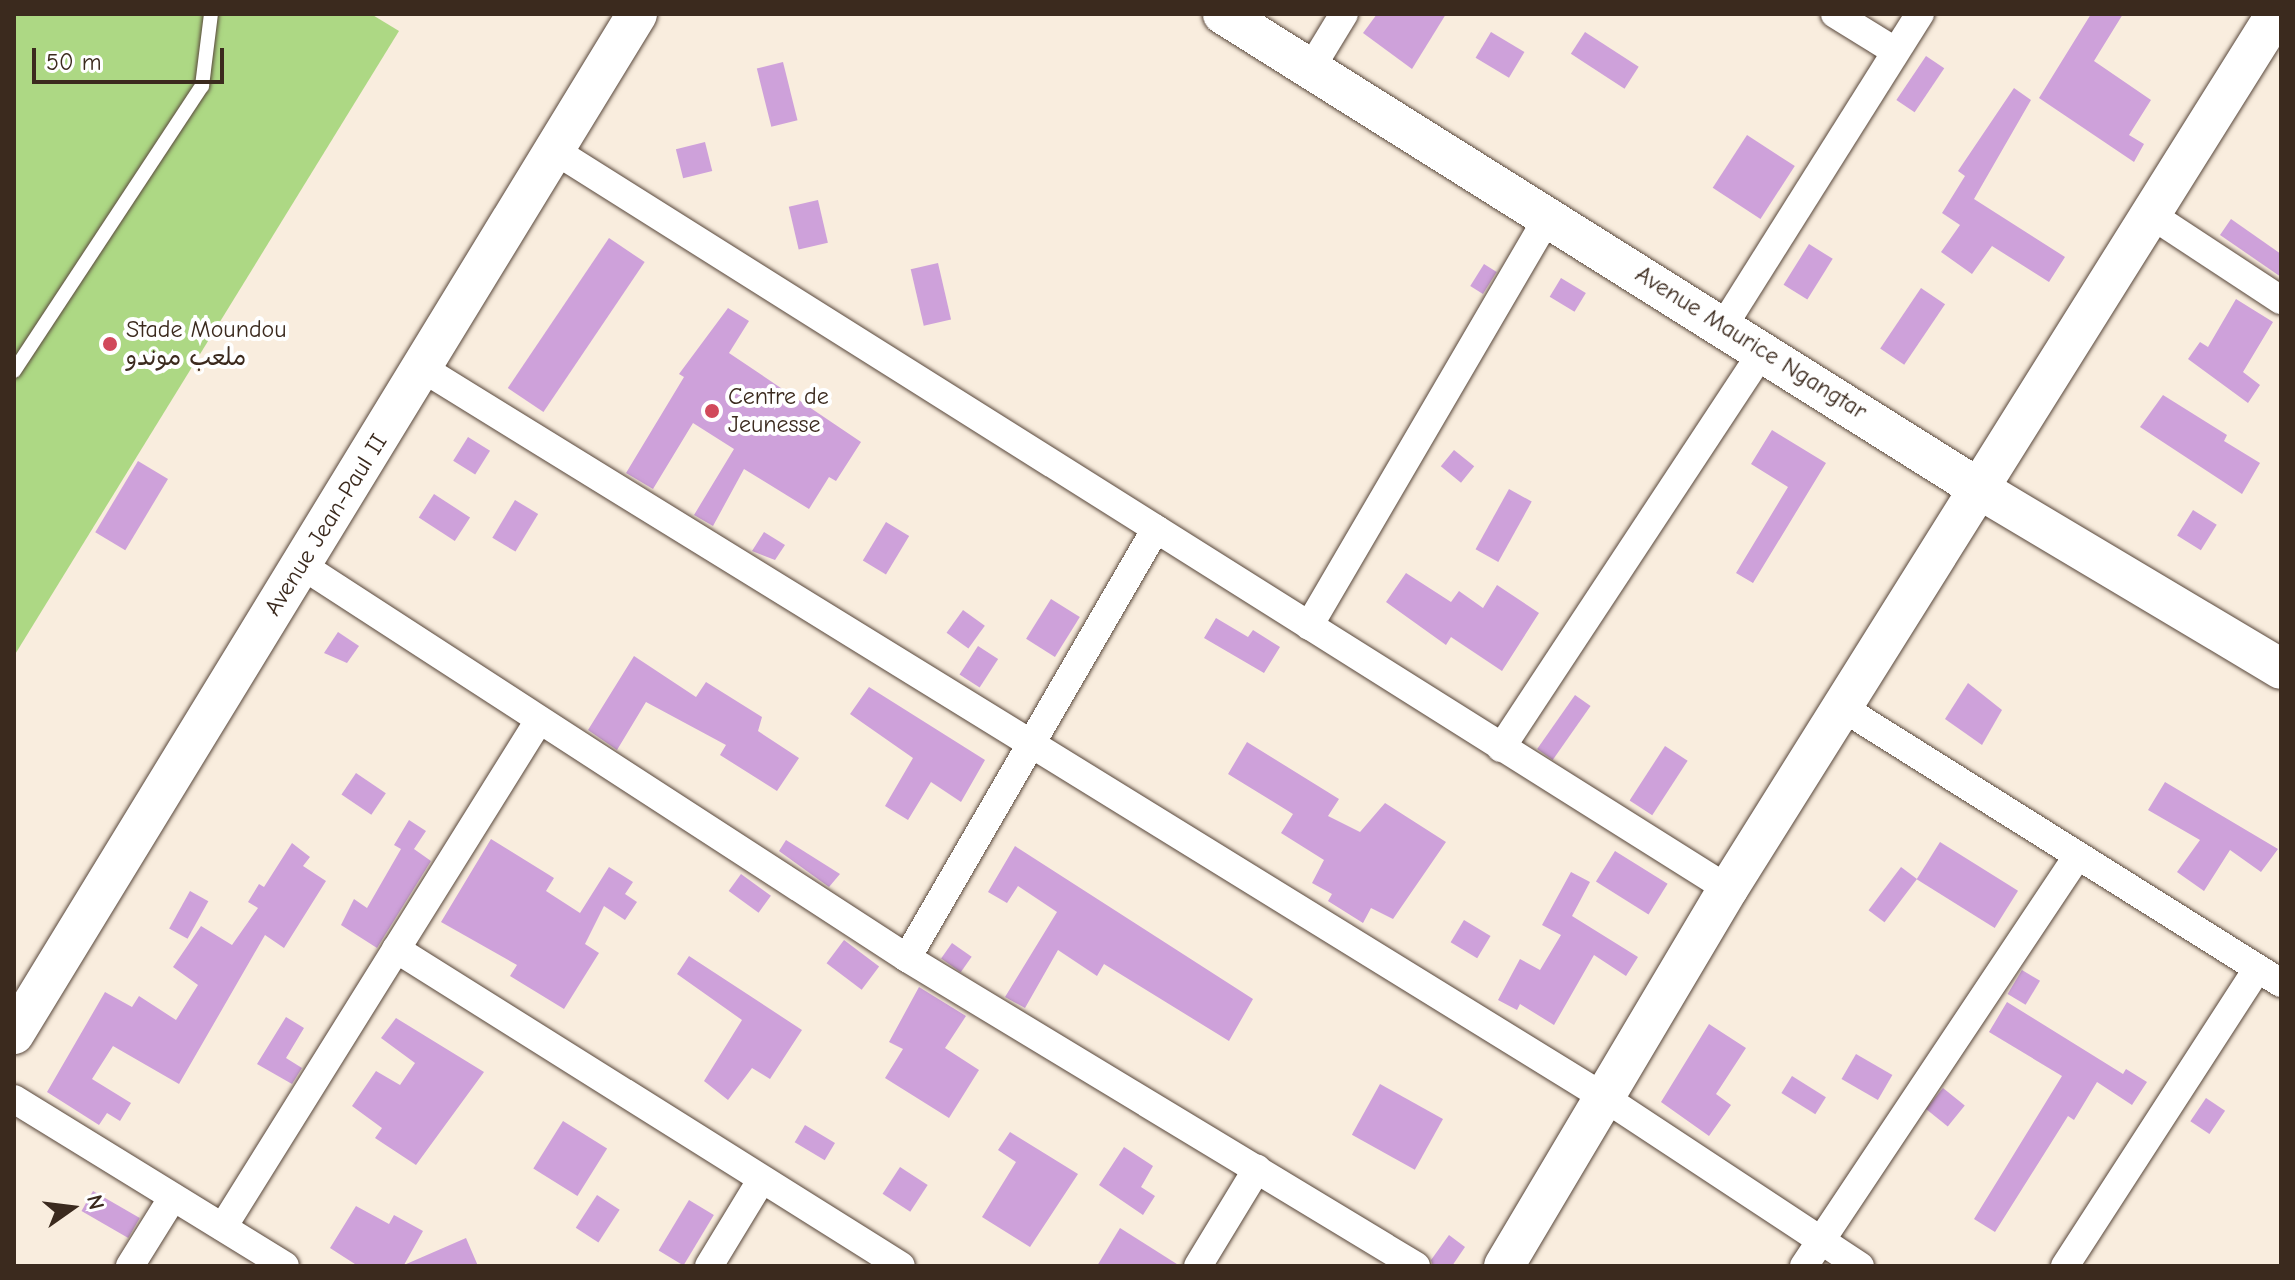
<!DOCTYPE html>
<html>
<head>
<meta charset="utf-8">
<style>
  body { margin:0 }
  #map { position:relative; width:2295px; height:1280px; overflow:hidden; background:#f9edde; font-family:"Comic Neue","Playpen Sans Arabic",sans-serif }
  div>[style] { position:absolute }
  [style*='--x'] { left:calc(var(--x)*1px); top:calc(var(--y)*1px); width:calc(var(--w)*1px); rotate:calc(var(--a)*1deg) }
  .green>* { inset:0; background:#add884 }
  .building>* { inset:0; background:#cea1da; transform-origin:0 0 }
  .roads { filter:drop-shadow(0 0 2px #58473b) drop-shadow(0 0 2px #58473b) }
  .lane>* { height:14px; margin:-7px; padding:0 7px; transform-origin:7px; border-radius:7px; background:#fff }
  .street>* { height:28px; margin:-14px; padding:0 14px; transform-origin:14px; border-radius:14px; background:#fff }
  .secondary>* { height:40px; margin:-20px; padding:0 20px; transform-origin:20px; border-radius:20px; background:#fff }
  .dots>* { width:22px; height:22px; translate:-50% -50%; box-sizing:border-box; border:4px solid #fff; border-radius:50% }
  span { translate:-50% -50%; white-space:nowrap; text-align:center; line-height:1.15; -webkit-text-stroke:8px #fff; paint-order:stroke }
  .poi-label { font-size:24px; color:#3b2a1e }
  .left { translate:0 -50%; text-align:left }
  .street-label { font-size:24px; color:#3b2a1e }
  .frame { position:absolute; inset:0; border:16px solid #3b2a1e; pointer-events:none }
  .north { position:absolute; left:32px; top:1168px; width:80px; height:80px; -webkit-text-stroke:6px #fff; paint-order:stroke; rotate:76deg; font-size:22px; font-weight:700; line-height:32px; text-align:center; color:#3b2a1e }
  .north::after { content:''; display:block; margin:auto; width:28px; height:36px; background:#3b2a1e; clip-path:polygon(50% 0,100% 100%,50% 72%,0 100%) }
  .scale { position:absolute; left:32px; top:48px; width:192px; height:36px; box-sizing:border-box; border:4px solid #3b2a1e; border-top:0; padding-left:10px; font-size:24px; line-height:28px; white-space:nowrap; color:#3b2a1e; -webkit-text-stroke:6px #fff; paint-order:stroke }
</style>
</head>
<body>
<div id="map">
  <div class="green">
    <div style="clip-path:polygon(14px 14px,371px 14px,399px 31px,14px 656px)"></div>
  </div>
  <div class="building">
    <div style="clip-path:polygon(1377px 14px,1446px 14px,1412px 69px,1363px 33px)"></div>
    <div style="clip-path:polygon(2091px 14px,2123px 14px,2094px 61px,2151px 100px,2129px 135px,2144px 144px,2134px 162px,2039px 98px)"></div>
    <div style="left:1491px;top:32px;width:39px;height:30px;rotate:31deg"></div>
    <div style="left:1585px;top:32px;width:64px;height:26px;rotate:33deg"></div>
    <div style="left:1926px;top:56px;width:22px;height:53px;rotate:34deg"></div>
    <div style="left:783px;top:62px;width:60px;height:27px;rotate:76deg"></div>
    <div style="clip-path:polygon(2014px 88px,2031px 100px,1974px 199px,2065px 257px,2049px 282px,1992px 246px,1972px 274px,1941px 252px,1960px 225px,1942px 213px,1965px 176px,1958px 171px)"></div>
    <div style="left:1747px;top:135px;width:57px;height:63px;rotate:33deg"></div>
    <div style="left:705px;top:142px;width:30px;height:30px;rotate:76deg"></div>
    <div style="left:818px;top:200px;width:44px;height:30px;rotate:77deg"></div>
    <div style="clip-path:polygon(2231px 219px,2281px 254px,2281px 277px,2220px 235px)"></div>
    <div style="left:609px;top:238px;width:43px;height:181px;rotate:34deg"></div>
    <div style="left:1809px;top:244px;width:28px;height:48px;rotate:32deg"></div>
    <div style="left:938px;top:263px;width:58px;height:28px;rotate:77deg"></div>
    <div style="left:1484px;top:264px;width:15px;height:26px;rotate:32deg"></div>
    <div style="left:1561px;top:278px;width:29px;height:22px;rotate:31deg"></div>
    <div style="left:1921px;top:288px;width:29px;height:73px;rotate:34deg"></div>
    <div style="clip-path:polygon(2236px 299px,2273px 322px,2243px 372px,2260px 385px,2248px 403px,2188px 359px,2200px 342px,2208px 347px)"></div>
    <div style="clip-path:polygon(728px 308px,749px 321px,729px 353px,861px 442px,836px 481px,829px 477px,809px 509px,744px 469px,713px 526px,694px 515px,734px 449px,693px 423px,653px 489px,626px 473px,684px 377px,679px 374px)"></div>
    <div style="clip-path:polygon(2163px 395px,2227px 435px,2224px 441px,2260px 463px,2242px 494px,2140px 427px)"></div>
    <div style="clip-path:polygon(1772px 430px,1826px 463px,1753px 583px,1736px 573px,1788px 487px,1751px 464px)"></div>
    <div style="left:468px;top:437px;width:26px;height:28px;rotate:32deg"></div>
    <div style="left:1454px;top:450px;width:26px;height:21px;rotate:39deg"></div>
    <div style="left:138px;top:461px;width:35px;height:83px;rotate:31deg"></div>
    <div style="left:1509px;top:489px;width:26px;height:69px;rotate:29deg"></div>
    <div style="left:434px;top:494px;width:43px;height:28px;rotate:33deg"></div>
    <div style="left:515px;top:500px;width:27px;height:44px;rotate:31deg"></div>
    <div style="left:2193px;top:510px;width:28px;height:30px;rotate:32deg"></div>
    <div style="left:886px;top:522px;width:27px;height:45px;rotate:31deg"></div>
    <div style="clip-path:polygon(764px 532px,785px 545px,775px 560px,752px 551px)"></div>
    <div style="clip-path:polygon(1406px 573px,1451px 602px,1459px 591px,1483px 608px,1497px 585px,1539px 613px,1502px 671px,1451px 637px,1446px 645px,1386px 602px)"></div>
    <div style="left:1051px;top:599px;width:34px;height:47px;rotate:32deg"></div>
    <div style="left:963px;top:610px;width:27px;height:28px;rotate:36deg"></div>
    <div style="clip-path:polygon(1216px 618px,1248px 637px,1253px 630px,1280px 647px,1264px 673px,1204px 638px)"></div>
    <div style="clip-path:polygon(338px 632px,359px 646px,347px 663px,324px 653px)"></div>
    <div style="left:978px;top:646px;width:24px;height:34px;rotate:33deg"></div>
    <div style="clip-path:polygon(634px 656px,696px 697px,706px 682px,762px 717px,758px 731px,799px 758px,777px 791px,720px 755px,726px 745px,646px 702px,617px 750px,588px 730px)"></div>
    <div style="clip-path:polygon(1968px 683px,2002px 710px,1982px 745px,1945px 719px)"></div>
    <div style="clip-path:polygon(869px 687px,985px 760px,961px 802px,931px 782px,908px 820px,885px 806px,913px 758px,850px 714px)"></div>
    <div style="left:1575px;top:695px;width:19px;height:66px;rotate:35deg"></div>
    <div style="clip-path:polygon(1247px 742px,1339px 799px,1328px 816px,1360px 832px,1385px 803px,1446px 842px,1393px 919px,1371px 908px,1363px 923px,1328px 901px,1332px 894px,1312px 883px,1324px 860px,1281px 833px,1293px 814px,1228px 774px)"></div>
    <div style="left:1665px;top:746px;width:27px;height:65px;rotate:33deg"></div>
    <div style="left:356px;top:773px;width:36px;height:26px;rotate:34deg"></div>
    <div style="clip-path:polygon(2165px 782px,2278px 849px,2261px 872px,2230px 850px,2204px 891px,2177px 872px,2200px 840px,2148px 810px)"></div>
    <div style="clip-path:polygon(409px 820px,426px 831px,414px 849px,431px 861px,377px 948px,341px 925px,354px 899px,367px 908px,401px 849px,394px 845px)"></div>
    <div style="clip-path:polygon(491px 839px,554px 878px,546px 891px,580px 913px,609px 867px,633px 882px,625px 894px,637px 902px,625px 920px,604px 906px,585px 944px,599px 953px,564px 1009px,510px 976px,517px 965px,441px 922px)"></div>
    <div style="clip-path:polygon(786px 840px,840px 874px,829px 887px,779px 851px)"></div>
    <div style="left:1940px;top:842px;width:92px;height:44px;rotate:32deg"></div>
    <div style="clip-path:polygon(292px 843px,310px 857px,303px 866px,326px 881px,284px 948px,265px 935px,179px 1084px,113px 1046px,92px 1079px,131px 1103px,120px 1121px,107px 1113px,99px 1125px,47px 1092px,105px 992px,132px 1007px,139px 996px,176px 1020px,198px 985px,173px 967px,201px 926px,232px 945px,258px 908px,248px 902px,259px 884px,264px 887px)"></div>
    <div style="clip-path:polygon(1015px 846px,1253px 999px,1229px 1041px,1104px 964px,1097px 976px,1058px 950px,1025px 1008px,1005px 997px,1057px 912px,1018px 886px,1007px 903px,988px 892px)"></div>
    <div style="left:1615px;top:851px;width:62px;height:36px;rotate:32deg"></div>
    <div style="left:1901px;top:867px;width:20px;height:54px;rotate:37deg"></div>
    <div style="clip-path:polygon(1571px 872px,1590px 882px,1572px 916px,1638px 957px,1626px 976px,1594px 955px,1554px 1025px,1520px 1004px,1517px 1010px,1498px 1000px,1520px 959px,1540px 970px,1561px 935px,1542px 925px)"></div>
    <div style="left:741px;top:874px;width:37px;height:21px;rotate:36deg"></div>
    <div style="left:190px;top:891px;width:21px;height:43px;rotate:29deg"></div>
    <div style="left:1464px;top:920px;width:31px;height:26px;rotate:31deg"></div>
    <div style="left:844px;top:940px;width:44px;height:29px;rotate:37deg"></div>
    <div style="left:952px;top:943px;width:24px;height:19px;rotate:35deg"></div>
    <div style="clip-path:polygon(689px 956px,802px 1030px,770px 1079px,752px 1068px,728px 1100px,704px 1081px,742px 1020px,677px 974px)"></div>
    <div style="left:2022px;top:970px;width:21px;height:28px;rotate:31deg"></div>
    <div style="clip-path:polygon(919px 987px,966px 1016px,945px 1048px,979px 1070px,949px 1118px,885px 1078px,903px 1049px,889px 1042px)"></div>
    <div style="clip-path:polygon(2007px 1002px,2123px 1074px,2126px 1069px,2147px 1082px,2132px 1105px,2097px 1082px,2074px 1120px,2068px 1116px,1995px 1232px,1974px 1219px,2062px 1076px,1989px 1032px)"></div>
    <div style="clip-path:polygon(286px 1017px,304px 1028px,286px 1058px,302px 1068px,292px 1084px,257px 1064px)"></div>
    <div style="clip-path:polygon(396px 1018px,484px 1072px,416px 1165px,375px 1138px,382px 1128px,352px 1106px,376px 1071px,400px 1085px,415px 1063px,381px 1038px)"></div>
    <div style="clip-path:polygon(1709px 1024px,1746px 1048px,1716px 1094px,1731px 1105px,1709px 1136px,1661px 1102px)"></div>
    <div style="left:1856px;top:1054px;width:42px;height:29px;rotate:30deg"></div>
    <div style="left:1792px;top:1076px;width:40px;height:20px;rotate:32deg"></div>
    <div style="left:1380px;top:1084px;width:72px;height:58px;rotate:29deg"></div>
    <div style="left:1943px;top:1088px;width:28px;height:27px;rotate:39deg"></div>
    <div style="left:2206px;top:1098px;width:23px;height:28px;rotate:34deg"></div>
    <div style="left:563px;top:1121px;width:52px;height:56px;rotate:32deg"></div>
    <div style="left:805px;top:1125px;width:35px;height:20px;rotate:31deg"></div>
    <div style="clip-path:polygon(1010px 1132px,1078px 1174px,1030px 1247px,982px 1217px,1016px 1162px,998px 1150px)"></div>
    <div style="clip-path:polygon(1124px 1147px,1153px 1166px,1141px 1187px,1155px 1196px,1143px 1215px,1099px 1185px)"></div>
    <div style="left:900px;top:1167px;width:33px;height:32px;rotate:33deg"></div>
    <div style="left:93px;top:1191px;width:54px;height:23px;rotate:30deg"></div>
    <div style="left:597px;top:1195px;width:27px;height:39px;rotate:33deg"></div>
    <div style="left:689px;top:1200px;width:29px;height:59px;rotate:31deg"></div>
    <div style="clip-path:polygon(356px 1206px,389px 1224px,394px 1215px,423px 1231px,404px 1265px,466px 1238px,478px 1266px,358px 1266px,330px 1248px)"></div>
    <div style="clip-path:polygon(1120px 1228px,1180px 1266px,1097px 1266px)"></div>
    <div style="clip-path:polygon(1449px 1235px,1465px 1247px,1452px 1266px,1433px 1266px,1431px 1260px)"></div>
  </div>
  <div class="roads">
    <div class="lane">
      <div style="--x:14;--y:371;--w:341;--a:-56.6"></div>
      <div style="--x:202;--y:86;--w:73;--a:-82.9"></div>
    </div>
    <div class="street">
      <div style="--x:1835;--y:14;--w:70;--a:31.7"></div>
      <div style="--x:1311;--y:68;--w:63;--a:-58.6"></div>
      <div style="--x:554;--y:150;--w:1387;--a:32.19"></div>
      <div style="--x:2153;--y:216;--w:153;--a:33.3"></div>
      <div style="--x:1724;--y:325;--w:368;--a:-57.8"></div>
      <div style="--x:422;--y:368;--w:1387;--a:31.67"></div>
      <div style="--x:1602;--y:1096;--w:309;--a:33.4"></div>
      <div style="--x:303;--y:566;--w:720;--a:32.98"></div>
      <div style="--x:907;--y:958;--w:595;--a:31.18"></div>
      <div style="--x:1309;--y:626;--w:475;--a:-59.7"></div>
      <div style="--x:1843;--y:708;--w:517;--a:32.12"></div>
      <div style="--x:1501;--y:748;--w:478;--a:-56.6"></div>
      <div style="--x:396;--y:949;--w:596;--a:32.12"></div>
      <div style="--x:907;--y:958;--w:496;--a:-59.9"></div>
      <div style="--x:14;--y:1099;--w:318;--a:31.6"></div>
      <div style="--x:223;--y:1227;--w:595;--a:-58.05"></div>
      <div style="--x:130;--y:1266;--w:81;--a:-58.1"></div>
      <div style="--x:709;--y:1266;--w:98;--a:-58.7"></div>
      <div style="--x:1198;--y:1266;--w:114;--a:-58.7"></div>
      <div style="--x:1804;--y:1266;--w:489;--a:-56.3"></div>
      <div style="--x:2065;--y:1266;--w:354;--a:-57.1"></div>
    </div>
    <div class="secondary">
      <div style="--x:1223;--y:14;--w:895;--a:32.13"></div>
      <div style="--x:1981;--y:490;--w:349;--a:30.8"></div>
      <div style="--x:14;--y:1034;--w:1195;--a:-58.58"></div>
      <div style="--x:1504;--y:1266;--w:439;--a:-59.3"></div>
      <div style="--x:1728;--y:889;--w:1032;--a:-57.94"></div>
    </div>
  </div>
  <div class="dots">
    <div style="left:110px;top:344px;background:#d1495b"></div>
    <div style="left:712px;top:411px;background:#d1495b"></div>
  </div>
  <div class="poi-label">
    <span class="left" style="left:126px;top:344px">Stade Moundou<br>ملعب موندو</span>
    <span class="left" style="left:728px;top:411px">Centre de<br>Jeunesse</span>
  </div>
  <div class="street-label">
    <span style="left:1751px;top:343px;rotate:32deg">Avenue Maurice Ngangtar</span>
    <span style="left:326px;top:525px;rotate:-58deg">Avenue Jean-Paul II</span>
  </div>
  <div class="frame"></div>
  <div class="north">N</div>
  <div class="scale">50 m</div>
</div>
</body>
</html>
